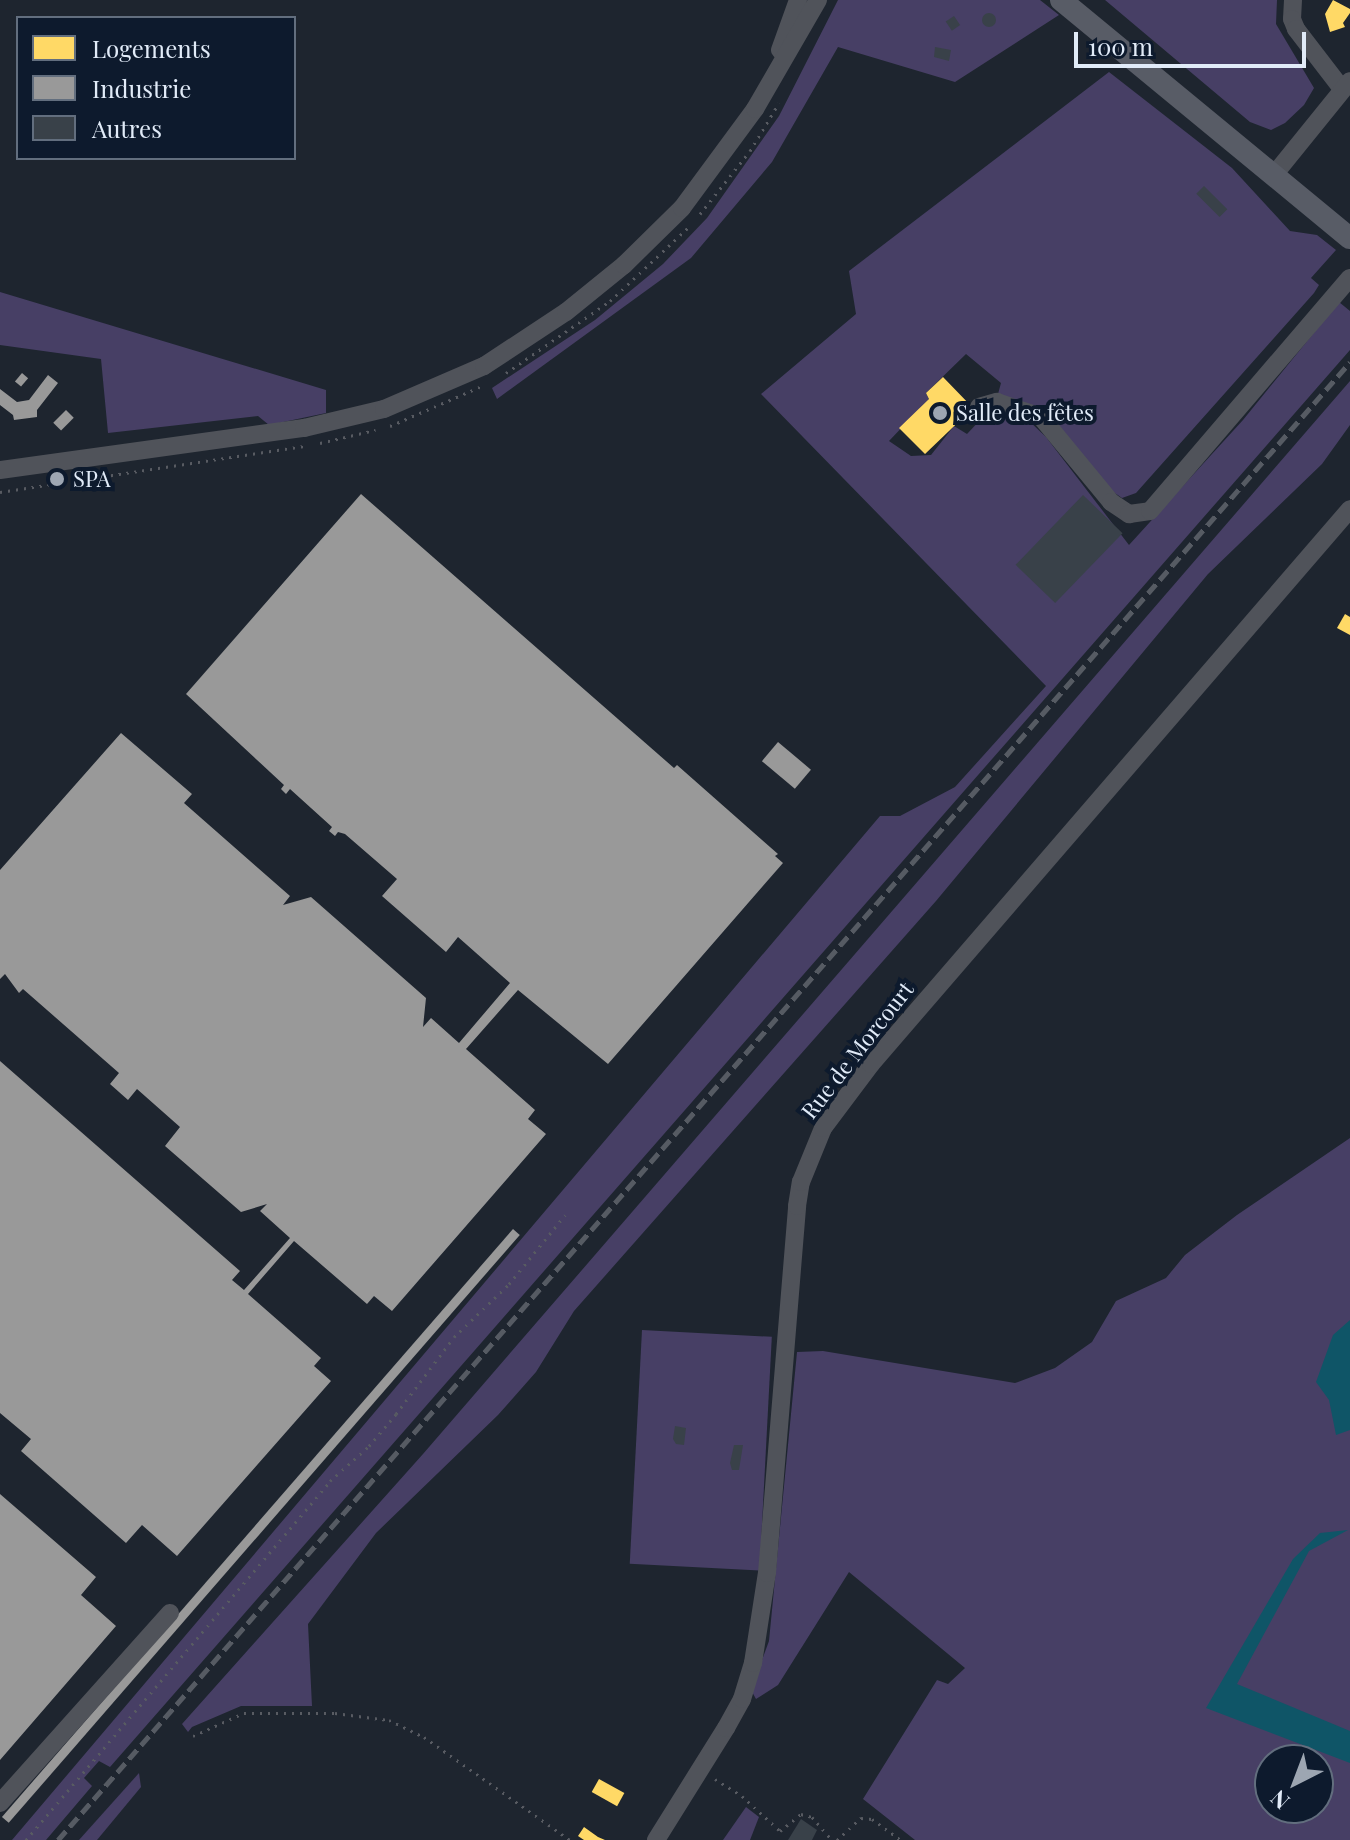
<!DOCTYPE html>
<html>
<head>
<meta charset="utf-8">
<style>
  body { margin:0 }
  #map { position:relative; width:1350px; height:1840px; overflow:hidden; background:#1e252f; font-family:"Playfair Display",serif }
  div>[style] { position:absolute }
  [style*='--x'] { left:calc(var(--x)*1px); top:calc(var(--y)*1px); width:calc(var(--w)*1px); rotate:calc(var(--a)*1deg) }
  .green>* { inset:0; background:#473f65; transform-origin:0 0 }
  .water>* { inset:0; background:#0f5567 }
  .homes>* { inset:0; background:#ffd966; transform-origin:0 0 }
  .industry>* { inset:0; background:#999; transform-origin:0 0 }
  .building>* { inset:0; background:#394149; transform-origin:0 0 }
  .round { border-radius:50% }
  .path>* { height:3px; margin-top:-1.5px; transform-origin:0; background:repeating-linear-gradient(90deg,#585b62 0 2px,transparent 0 8px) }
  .minor>* { height:18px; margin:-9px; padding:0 9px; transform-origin:9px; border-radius:9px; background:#50535a }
  .major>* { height:22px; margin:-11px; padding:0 11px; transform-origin:11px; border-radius:11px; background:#585c66 }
  .rail>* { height:5px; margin-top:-2.5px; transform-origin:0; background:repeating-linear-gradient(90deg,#565b63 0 12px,transparent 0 18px) }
  .dots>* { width:22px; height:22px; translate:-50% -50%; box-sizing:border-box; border:4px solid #0d1a2d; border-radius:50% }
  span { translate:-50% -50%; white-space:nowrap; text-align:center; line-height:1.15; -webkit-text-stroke:8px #0d1a2d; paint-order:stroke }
  .poi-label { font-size:22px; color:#e1ebf8 }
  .left { translate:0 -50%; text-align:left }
  .street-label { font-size:22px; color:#e1ebf8 }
  .legend { position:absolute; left:16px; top:16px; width:280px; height:144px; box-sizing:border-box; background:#0d1a2d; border:2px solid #626e7e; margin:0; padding:10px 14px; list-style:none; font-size:24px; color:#e1ebf8 }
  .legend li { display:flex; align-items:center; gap:16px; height:40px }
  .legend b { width:40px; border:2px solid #626e7e }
  .north { position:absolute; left:1254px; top:1744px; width:80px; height:80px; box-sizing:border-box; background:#0d1a2d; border:2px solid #626e7e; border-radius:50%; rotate:222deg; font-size:22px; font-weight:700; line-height:32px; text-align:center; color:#e1ebf8 }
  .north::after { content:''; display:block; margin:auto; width:28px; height:36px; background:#9da6b2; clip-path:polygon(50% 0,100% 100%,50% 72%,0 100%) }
  .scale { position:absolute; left:1074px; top:32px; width:232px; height:36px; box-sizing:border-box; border:4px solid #e1ebf8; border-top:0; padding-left:10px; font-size:24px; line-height:28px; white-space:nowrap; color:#e1ebf8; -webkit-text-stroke:6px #0d1a2d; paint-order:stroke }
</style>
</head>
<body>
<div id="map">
  <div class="green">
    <div style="clip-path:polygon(838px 0,1040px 0,1059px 15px,955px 82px,838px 47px,772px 162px,691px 258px,497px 399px,492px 388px,595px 320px,663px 264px,707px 218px,779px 116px)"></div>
    <div style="clip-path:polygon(1105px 0,1277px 0,1276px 24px,1314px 88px,1304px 105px,1285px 123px,1271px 130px,1250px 122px)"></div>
    <div style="clip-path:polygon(1109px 72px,1232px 168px,1290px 231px,1317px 235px,1336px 250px,1311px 278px,1319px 285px,1314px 293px,1136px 493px,1122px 498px,1112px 491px,1073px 449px,998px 394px,1001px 383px,966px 354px,926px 393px,929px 399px,889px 441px,911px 456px,931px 455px,954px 426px,967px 434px,982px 418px,997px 411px,1028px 420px,1046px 437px,1129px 545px,1243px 420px,1339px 302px,1350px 311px,1350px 350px,110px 1767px,99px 1761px,84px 1778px,92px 1786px,46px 1840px,12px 1840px,880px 816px,900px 816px,955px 787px,1046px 686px,761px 394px,856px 314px,849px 271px)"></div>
    <div style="clip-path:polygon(0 292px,326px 390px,326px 413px,269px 425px,258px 416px,108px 433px,101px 359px,0 345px)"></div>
    <div style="clip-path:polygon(1350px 381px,1350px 425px,1322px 464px,1208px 574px,936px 901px,574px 1311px,536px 1372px,498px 1415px,376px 1533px,308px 1624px,312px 1706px,241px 1706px,192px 1727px,188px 1732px,182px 1724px,423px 1454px)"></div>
    <div style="clip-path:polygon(evenodd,1350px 1138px,1350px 1840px,915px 1840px,863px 1799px,937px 1680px,948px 1684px,965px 1668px,849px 1572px,778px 1685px,756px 1699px,751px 1690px,769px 1641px,797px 1352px,823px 1351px,1015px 1383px,1055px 1368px,1092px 1342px,1116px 1301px,1166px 1278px,1185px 1255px,1237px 1215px,1350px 1138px,1270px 1760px,1318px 1760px,1318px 1808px,1270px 1808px,1270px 1760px)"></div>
    <div style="left:642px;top:1330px;width:130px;height:234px;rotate:3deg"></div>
    <div style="clip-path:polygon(139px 1773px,141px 1787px,97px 1840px,79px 1840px)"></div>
    <div style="clip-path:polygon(746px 1807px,759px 1817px,750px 1840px,723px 1840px)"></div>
  </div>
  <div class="water">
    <div style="clip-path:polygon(1350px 1320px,1350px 1430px,1336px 1435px,1329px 1400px,1316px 1382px,1333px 1335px)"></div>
    <div style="clip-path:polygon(1348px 1530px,1309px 1551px,1237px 1684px,1350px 1731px,1350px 1763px,1206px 1708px,1293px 1559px,1320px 1533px)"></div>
  </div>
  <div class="homes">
    <div style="clip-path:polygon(1333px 0,1350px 9px,1350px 13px,1343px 23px,1345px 27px,1330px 32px,1325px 14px)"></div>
    <div style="clip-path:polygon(943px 377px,973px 408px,925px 454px,899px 428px,929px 399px,926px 393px)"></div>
    <div style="clip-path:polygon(1345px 614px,1350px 617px,1350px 635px,1337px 628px)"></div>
    <div style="left:599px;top:1779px;width:29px;height:15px;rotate:29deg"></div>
    <div style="clip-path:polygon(584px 1827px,598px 1837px,605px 1840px,584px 1840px,578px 1836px)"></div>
  </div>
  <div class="industry">
    <div style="left:22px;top:373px;width:8px;height:11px;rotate:40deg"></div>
    <div style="clip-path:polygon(48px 375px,58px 383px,37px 410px,37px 417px,14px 420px,13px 415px,0 405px,0 389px,17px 402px,29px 400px)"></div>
    <div style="left:66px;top:410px;width:11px;height:18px;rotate:45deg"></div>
    <div style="clip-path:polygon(361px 494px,674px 768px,677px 765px,778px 854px,775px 856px,783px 863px,608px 1064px,518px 990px,466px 1049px,535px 1110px,528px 1119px,546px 1134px,392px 1311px,374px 1296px,367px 1304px,294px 1241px,248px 1294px,321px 1358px,314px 1366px,331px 1381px,177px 1556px,142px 1525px,126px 1543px,21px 1451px,31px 1439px,0 1413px,0 1061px,240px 1271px,232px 1280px,244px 1290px,290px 1238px,260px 1211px,267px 1204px,241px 1212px,165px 1146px,180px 1127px,137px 1089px,128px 1100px,110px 1084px,119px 1073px,23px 989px,19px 993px,5px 974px,0 979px,0 870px,121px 733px,192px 794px,184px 803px,290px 896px,283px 905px,311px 897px,426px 998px,423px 1027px,431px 1018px,459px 1043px,510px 983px,458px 937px,446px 952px,382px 896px,397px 879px,345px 834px,338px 832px,335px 836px,329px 831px,332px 827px,290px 789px,286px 794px,281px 789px,284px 785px,186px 694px)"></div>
    <div style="left:778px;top:742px;width:43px;height:25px;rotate:40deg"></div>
    <div style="left:513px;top:1229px;width:9px;height:779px;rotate:41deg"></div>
    <div style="clip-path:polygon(0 1494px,96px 1577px,81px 1595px,116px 1626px,0 1760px)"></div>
  </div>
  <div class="building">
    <div class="round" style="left:982px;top:13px;width:14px;height:14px"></div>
    <div style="left:954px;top:16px;width:11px;height:10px;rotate:56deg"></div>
    <div style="clip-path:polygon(935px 47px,951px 50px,949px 61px,934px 57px)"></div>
    <div style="left:1204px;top:186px;width:33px;height:11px;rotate:45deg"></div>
    <div style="left:1083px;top:495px;width:55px;height:97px;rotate:44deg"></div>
    <div style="clip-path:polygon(675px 1426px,686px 1428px,684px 1445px,676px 1444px,673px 1439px)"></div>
    <div style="clip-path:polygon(734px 1445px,743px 1445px,739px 1470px,732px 1470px,730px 1463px)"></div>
    <div style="clip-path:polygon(801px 1819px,817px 1830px,812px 1840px,788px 1840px)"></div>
  </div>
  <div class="path">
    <div style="--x:700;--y:214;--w:80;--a:-51.6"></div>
    <div style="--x:750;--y:151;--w:56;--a:-58.9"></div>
    <div style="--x:506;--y:373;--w:126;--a:-34.7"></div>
    <div style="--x:610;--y:301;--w:110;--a:-43.2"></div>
    <div style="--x:390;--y:426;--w:100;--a:-23.5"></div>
    <div style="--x:320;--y:443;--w:57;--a:-13.3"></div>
    <div style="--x:0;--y:492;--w:308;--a:-8.6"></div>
    <div style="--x:193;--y:1736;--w:56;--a:-24.3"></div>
    <div style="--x:244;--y:1713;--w:91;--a:0"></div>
    <div style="--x:335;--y:1713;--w:54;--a:7.4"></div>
    <div style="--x:389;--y:1720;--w:39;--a:26"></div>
    <div style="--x:424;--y:1737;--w:179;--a:35.2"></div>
    <div style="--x:715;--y:1779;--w:32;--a:32"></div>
    <div style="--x:742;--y:1796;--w:52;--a:42.6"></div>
    <div style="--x:780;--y:1831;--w:27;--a:-39"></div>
    <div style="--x:801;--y:1814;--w:11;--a:15"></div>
    <div style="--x:812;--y:1817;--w:30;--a:49"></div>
    <div style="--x:26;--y:1840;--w:470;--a:-49.7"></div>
    <div style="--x:330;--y:1481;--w:52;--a:-41.9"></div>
    <div style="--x:369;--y:1446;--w:42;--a:-49.8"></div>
    <div style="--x:396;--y:1414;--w:96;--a:-53"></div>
    <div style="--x:454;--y:1337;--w:76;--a:-43.9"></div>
    <div style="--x:509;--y:1284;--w:89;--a:-50.9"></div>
    <div style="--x:837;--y:1840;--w:33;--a:-43"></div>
    <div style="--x:861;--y:1818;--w:11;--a:5"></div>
    <div style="--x:872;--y:1819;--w:36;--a:36"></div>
  </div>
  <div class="minor">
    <div style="--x:1293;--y:0;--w:19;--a:93"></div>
    <div style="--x:1292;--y:19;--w:11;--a:68"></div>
    <div style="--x:1296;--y:29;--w:76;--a:52.5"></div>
    <div style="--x:780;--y:50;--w:53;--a:-70.2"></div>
    <div style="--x:1273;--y:176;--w:122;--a:-51"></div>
    <div style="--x:979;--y:407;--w:19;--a:-16"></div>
    <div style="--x:997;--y:402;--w:46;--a:18.8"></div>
    <div style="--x:1041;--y:417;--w:110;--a:50.5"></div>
    <div style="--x:1111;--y:502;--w:22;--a:34"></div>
    <div style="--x:1129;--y:514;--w:21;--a:-8"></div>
    <div style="--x:1150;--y:511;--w:307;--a:-49.4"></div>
    <div style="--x:0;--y:470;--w:307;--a:-7.9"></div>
    <div style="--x:304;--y:428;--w:82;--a:-13.4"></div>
    <div style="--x:384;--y:409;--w:109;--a:-23.3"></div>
    <div style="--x:484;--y:366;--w:98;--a:-33.4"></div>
    <div style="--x:566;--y:312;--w:75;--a:-39"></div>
    <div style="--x:624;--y:265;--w:81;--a:-44.5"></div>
    <div style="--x:682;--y:208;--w:123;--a:-53.6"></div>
    <div style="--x:755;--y:109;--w:126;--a:-60"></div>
    <div style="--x:0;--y:1803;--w:255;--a:-48.2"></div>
    <div style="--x:656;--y:1840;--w:132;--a:-58"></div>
    <div style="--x:726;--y:1728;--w:33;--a:-61"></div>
    <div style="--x:742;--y:1699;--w:38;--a:-73"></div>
    <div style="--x:753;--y:1663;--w:91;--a:-81.2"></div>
    <div style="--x:767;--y:1573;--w:368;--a:-85.3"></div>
    <div style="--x:797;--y:1206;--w:24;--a:-81"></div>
    <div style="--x:801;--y:1182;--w:58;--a:-67.8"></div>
    <div style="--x:823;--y:1128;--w:80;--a:-53.1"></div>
    <div style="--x:871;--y:1064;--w:733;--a:-49.2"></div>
  </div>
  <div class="major">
    <div style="--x:1061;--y:0;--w:374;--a:39.5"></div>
  </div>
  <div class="rail">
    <div style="--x:58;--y:1840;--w:1963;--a:-48.84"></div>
  </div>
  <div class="dots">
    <div style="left:940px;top:413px;background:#9da6b2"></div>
    <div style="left:57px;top:479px;background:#9da6b2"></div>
  </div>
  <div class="poi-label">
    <span class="left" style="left:956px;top:413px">Salle des fêtes</span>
    <span class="left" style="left:73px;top:479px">SPA</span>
  </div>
  <div class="street-label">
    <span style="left:857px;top:1050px;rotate:-52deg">Rue de Morcourt</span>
  </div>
  <ul class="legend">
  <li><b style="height:22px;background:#ffd966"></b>Logements</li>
  <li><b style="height:22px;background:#999"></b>Industrie</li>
  <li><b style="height:22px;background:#394149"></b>Autres</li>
  </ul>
  <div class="north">N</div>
  <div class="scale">100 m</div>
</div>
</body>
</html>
